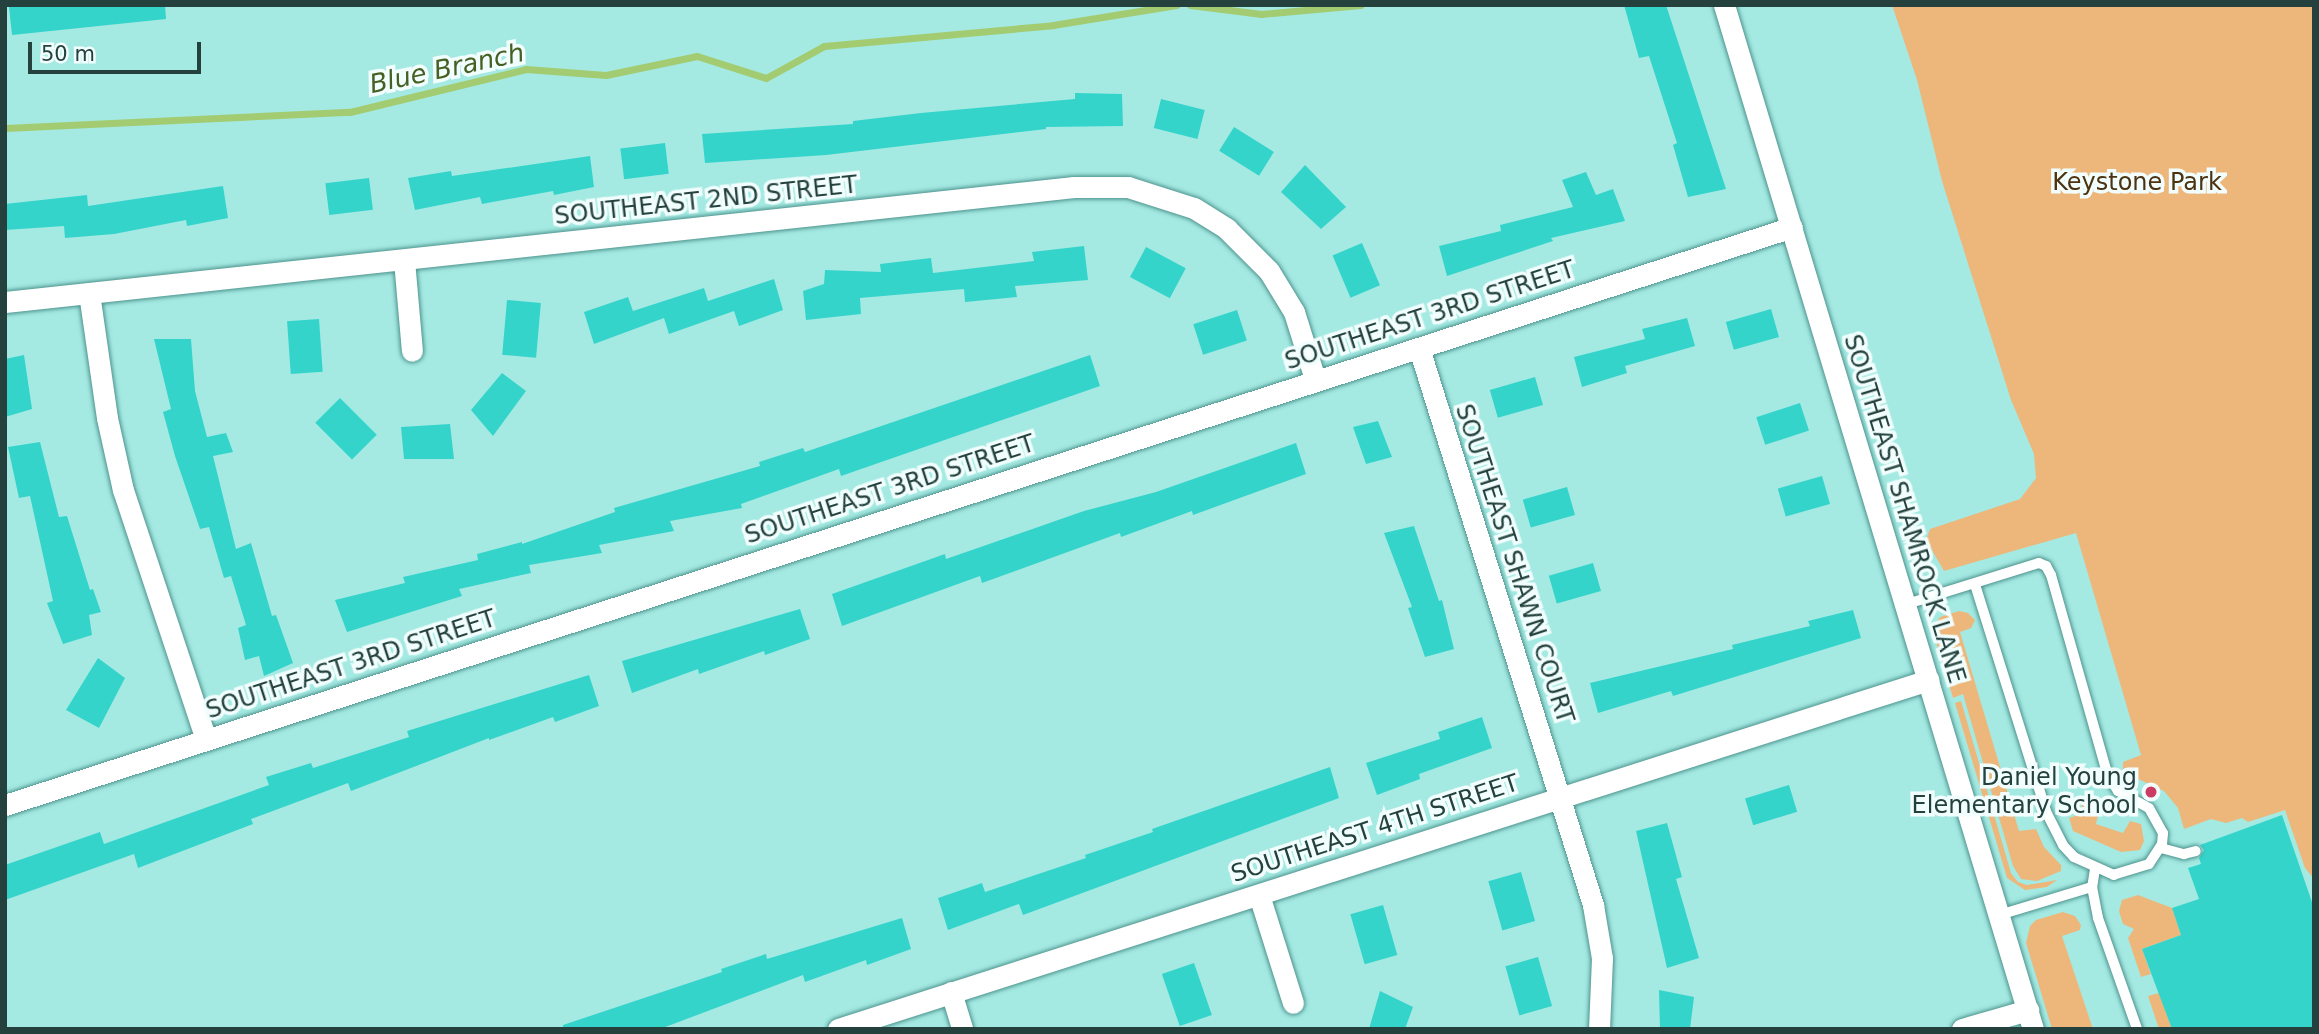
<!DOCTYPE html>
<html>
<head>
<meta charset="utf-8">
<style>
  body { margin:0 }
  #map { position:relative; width:2319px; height:1034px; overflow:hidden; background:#a4eae3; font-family:"DejaVu Sans",sans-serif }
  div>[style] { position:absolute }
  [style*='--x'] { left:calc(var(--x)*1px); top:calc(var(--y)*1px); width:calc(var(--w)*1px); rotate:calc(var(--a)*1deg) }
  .green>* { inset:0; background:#edb77b }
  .stream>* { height:7px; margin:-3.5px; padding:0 3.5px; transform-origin:3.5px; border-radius:3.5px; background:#a3cc72 }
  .building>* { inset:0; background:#34d4cb; transform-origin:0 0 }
  .roads { filter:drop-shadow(0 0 2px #4e938d) drop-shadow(0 0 2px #4e938d) }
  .lane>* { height:10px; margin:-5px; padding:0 5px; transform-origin:5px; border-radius:5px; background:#fff }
  .street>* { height:21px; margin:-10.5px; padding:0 10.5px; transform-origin:10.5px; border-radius:10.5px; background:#fff }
  .dots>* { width:19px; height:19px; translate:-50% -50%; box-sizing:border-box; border:4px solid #f1fefd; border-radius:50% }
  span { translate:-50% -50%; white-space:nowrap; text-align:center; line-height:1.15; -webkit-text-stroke:7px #f1fefd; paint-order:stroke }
  .park-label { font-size:24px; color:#4d320f }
  .street-label { font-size:24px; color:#24413e }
  .poi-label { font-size:24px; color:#24413e }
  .right { translate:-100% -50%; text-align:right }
  .water-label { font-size:26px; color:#466023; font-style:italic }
  .frame { position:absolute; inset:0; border:7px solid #24413e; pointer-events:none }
  .scale { position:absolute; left:28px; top:42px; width:173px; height:32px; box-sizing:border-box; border:4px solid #24413e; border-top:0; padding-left:9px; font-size:21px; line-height:24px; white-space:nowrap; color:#24413e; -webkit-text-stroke:5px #f1fefd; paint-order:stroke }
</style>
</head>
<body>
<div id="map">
  <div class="green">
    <div style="clip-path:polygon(1892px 5px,2314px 5px,2314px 879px,2305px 868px,2285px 810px,2248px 822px,2242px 818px,2226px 823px,2211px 819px,2184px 829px,2178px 808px,2164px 791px,2123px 772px,2123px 762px,2141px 755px,2076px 533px,1944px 571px,1926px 540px,1930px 529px,2020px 499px,2036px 478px,2034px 454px,2011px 400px,1942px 181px,1917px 80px)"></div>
    <div style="clip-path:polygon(1959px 611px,1968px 613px,1975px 620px,1971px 628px,1960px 632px,2019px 831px,2036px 829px,2044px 847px,2061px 865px,2061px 871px,2037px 881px,2021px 879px,2013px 866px,1963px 694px,1953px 698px,1934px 635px,1935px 625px,1940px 617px)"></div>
    <div style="clip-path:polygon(1961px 701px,2011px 873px,2018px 882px,2027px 885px,2057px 880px,2047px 887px,2025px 890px,2007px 878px,1955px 703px)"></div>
    <div style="clip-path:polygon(2097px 801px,2100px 807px,2096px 824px,2123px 833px,2130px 821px,2141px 824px,2144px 841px,2140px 850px,2121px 852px,2073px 831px,2069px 818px,2084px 813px,2081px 804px)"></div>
    <div style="clip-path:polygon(2138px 895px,2172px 908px,2181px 935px,2142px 949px,2151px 974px,2141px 977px,2128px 938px,2134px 929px,2123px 924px,2119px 911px,2122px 900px)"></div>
    <div style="clip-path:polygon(2063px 912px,2075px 916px,2081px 925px,2080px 930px,2062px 936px,2093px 1029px,2052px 1029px,2026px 943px,2030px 926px,2036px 920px)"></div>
    <div style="clip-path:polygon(2159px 993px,2172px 1029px,2159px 1029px,2148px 996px)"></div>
  </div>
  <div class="stream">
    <div style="--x:1190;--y:5;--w:72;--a:7.2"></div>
    <div style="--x:1261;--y:14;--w:100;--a:-5.1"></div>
    <div style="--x:5;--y:128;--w:345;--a:-2.7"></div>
    <div style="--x:350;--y:112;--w:181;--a:-13.7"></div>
    <div style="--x:526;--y:69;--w:80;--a:4.3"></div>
    <div style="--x:606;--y:75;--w:93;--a:-11.8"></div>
    <div style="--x:697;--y:56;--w:72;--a:17.7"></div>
    <div style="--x:766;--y:78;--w:66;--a:-28.9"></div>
    <div style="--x:824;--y:46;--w:230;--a:-5.2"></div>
    <div style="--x:1053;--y:25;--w:125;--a:-9.2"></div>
  </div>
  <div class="building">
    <div style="clip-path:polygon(30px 5px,165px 5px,166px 19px,12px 35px,9px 7px)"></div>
    <div style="clip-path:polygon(1624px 5px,1666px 5px,1726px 189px,1688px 197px,1673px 145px,1677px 143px,1649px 56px,1639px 58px)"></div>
    <div style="clip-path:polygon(1075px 93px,1122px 94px,1123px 126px,1046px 127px,1046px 129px,826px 155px,705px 163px,702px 134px,853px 124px,853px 121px,921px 113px,1075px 99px)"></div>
    <div style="left:1161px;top:99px;width:45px;height:30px;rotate:14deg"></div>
    <div style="left:1234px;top:127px;width:47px;height:28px;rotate:32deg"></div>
    <div style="left:665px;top:143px;width:31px;height:45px;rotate:83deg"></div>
    <div style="clip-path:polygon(590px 156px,594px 187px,554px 195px,553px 191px,482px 204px,480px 197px,415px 210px,408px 178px,451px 171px,452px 176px)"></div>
    <div style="clip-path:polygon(1305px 165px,1346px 207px,1321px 229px,1281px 192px)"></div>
    <div style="clip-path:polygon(1586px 172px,1596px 195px,1613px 189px,1625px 221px,1551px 238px,1553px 241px,1447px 276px,1439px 246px,1501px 231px,1500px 225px,1573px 207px,1562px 180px)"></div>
    <div style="left:369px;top:178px;width:32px;height:44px;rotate:83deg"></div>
    <div style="clip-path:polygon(223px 186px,228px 218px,187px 226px,186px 220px,114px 234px,65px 238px,64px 226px,5px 230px,5px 204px,87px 195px,88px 206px)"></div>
    <div style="left:1362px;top:243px;width:46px;height:32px;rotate:67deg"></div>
    <div style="clip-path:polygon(1084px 246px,1088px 280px,1015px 286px,1017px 297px,965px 302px,964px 289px,860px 298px,861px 314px,806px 320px,803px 291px,824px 284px,825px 270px,881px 272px,880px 264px,931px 258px,933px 273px,1034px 261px,1032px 252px)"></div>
    <div style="left:1146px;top:247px;width:45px;height:34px;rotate:28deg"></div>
    <div style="clip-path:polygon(774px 279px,783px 310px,739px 326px,734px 311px,669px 334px,664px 318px,594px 344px,584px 312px,628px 297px,633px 311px,704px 288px,708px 301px)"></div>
    <div style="left:507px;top:300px;width:34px;height:55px;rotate:5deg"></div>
    <div style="left:1771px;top:309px;width:29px;height:47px;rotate:74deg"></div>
    <div style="left:1237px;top:310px;width:32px;height:46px;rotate:72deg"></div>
    <div style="clip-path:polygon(1687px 318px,1695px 346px,1625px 366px,1627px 373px,1582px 387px,1574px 357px,1645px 339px,1642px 329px)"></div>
    <div style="left:319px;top:319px;width:53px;height:32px;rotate:86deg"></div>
    <div style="clip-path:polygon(154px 339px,191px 339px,195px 391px,207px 437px,226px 433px,233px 452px,213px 456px,236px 549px,251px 543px,272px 616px,276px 615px,293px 663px,264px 676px,259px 656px,245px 660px,238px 628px,246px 625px,231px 576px,224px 578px,209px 527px,200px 529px,175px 456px,163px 412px,171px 409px)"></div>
    <div style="clip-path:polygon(24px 355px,32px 409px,5px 417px,5px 359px)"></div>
    <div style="clip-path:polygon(1090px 355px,1100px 386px,841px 476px,839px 469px,741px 504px,742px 508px,670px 521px,674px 531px,599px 545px,602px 553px,529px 565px,531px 573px,459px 589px,462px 596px,347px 632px,335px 600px,405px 583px,403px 577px,478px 560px,477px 554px,522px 542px,522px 544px,615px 512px,614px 508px,760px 466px,759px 462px,803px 448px,805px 452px)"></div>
    <div style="clip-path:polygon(502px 373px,526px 391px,493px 436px,471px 410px)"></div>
    <div style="left:1535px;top:377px;width:29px;height:47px;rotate:74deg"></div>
    <div style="left:340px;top:398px;width:52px;height:35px;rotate:45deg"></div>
    <div style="left:1800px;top:403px;width:29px;height:46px;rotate:72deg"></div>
    <div style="clip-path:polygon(1378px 421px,1392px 457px,1366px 464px,1353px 427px)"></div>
    <div style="clip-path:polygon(450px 424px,454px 459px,404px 459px,401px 427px)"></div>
    <div style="clip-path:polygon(40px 442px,59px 517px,67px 516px,90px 590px,93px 589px,101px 612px,89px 615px,92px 635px,63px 644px,47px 603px,53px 601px,30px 496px,19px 498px,8px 447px)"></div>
    <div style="clip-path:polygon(1296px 443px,1306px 474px,1193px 515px,1192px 511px,1121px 537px,1120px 533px,982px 583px,980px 576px,842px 626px,832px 594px,945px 554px,946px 559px,1084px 511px,1156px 492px)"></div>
    <div style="left:1822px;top:476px;width:29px;height:46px;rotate:74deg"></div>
    <div style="left:1567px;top:487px;width:29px;height:46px;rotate:74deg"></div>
    <div style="clip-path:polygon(1414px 526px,1439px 601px,1442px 600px,1454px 649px,1425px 657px,1408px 608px,1412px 607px,1384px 533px)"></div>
    <div style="left:1593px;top:563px;width:29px;height:46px;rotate:74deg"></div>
    <div style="clip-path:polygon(800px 609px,810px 639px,765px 655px,764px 651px,699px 674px,698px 669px,632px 693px,622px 661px)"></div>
    <div style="clip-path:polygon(1853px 610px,1861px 638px,1673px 696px,1671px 691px,1598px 713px,1590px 683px,1733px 649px,1732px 645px,1810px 626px,1808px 621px)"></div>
    <div style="clip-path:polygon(98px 658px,125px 678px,99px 728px,66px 710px)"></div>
    <div style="clip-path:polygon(589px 675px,599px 706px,555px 722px,553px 717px,489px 740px,489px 738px,351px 791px,348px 783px,251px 819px,253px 824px,138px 868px,134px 854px,5px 900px,5px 865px,100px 832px,104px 844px,269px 785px,266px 777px,311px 763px,313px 768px,409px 737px,407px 731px)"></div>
    <div style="clip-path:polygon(1482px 717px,1492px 748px,1419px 774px,1420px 779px,1377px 795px,1366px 763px,1440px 739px,1438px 732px)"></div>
    <div style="clip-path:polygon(1330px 767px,1339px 798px,1023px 915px,1019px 904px,948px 930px,938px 898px,982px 883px,985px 892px,1086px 858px,1085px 855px,1153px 832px,1152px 829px)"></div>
    <div style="left:1789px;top:785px;width:28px;height:46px;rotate:73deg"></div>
    <div style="clip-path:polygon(2282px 815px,2314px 908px,2314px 1029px,2172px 1029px,2142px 949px,2181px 935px,2172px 908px,2199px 899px,2188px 868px,2201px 864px,2199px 858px,2204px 850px,2200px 845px)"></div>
    <div style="clip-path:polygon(1667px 823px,1682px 877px,1676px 879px,1699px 958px,1667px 968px,1636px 831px)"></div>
    <div style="left:1521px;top:872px;width:51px;height:34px;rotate:74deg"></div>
    <div style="left:1383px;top:905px;width:52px;height:34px;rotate:74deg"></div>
    <div style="clip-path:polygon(902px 918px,911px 949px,867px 965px,866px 960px,805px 982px,803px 975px,660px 1029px,563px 1029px,563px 1025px,722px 972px,721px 969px,766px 954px,767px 959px)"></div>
    <div style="left:1538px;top:957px;width:51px;height:34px;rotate:74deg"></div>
    <div style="left:1194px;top:963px;width:55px;height:34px;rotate:71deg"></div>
    <div style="clip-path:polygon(1659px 990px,1694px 997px,1690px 1029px,1660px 1029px)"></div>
    <div style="clip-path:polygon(1380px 991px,1413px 1007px,1405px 1029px,1369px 1029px)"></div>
  </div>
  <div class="roads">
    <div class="lane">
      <div style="--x:1907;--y:604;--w:138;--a:-17.3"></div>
      <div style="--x:2039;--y:563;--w:8;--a:23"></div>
      <div style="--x:2046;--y:566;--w:10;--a:61"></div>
      <div style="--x:2051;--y:575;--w:206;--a:74.2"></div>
      <div style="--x:2107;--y:773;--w:21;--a:59"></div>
      <div style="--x:2118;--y:791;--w:35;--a:29"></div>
      <div style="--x:2149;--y:808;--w:29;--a:61"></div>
      <div style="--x:2163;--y:833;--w:11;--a:95"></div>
      <div style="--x:2162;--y:844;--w:24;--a:123"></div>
      <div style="--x:2149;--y:864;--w:37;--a:163"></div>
      <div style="--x:2114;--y:875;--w:44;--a:-155.8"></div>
      <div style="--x:2074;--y:857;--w:16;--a:-133"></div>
      <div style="--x:2063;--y:845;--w:38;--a:-117"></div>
      <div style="--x:2046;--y:811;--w:238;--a:-107.4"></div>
      <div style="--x:2161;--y:848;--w:24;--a:15"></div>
      <div style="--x:2184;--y:854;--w:12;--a:-14"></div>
      <div style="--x:2095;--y:869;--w:18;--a:99"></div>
      <div style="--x:2092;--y:887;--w:32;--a:79"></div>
      <div style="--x:2098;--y:918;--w:118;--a:70.6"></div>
      <div style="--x:1999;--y:915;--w:97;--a:-16.8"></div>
    </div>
    <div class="street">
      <div style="--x:1724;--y:5;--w:1070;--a:73.21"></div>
      <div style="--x:404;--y:260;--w:91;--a:85"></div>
      <div style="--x:89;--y:293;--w:126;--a:81.8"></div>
      <div style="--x:107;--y:418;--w:74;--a:77.5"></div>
      <div style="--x:123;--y:490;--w:262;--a:71.6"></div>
      <div style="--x:5;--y:302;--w:1075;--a:-6.14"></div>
      <div style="--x:1074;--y:187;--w:54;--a:0"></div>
      <div style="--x:1128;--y:187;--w:69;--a:17.7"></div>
      <div style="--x:1194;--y:208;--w:39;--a:32"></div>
      <div style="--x:1227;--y:229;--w:59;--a:45"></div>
      <div style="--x:1269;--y:271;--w:48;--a:58.6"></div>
      <div style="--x:1294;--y:312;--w:70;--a:72.6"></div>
      <div style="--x:1419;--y:348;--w:584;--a:72.65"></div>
      <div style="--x:1593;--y:905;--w:54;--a:80.4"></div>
      <div style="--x:1602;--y:958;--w:71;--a:92.4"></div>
      <div style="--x:5;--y:805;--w:1878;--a:-17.92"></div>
      <div style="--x:1259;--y:895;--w:113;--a:72.5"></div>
      <div style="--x:951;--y:992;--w:39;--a:73"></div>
      <div style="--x:838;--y:1029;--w:1145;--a:-17.75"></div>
      <div style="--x:1962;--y:1029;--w:69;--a:-16.1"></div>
    </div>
  </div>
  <div class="dots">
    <div style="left:2151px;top:792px;background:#cb3c62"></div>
  </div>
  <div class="park-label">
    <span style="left:2137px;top:183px">Keystone Park</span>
  </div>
  <div class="street-label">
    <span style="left:706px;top:201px;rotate:-6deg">SOUTHEAST 2ND STREET</span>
    <span style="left:1430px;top:316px;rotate:-18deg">SOUTHEAST 3RD STREET</span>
    <span style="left:890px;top:490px;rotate:-18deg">SOUTHEAST 3RD STREET</span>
    <span style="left:1904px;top:509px;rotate:73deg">SOUTHEAST SHAMROCK LANE</span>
    <span style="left:1514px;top:564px;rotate:72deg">SOUTHEAST SHAWN COURT</span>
    <span style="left:351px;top:665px;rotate:-18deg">SOUTHEAST 3RD STREET</span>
    <span style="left:1375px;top:829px;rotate:-18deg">SOUTHEAST 4TH STREET</span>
  </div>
  <div class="poi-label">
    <span class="right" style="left:2137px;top:792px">Daniel Young<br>Elementary School</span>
  </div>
  <div class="water-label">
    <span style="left:447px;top:69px;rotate:-12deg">Blue Branch</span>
  </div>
  <div class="frame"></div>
  <div class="scale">50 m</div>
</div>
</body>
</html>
